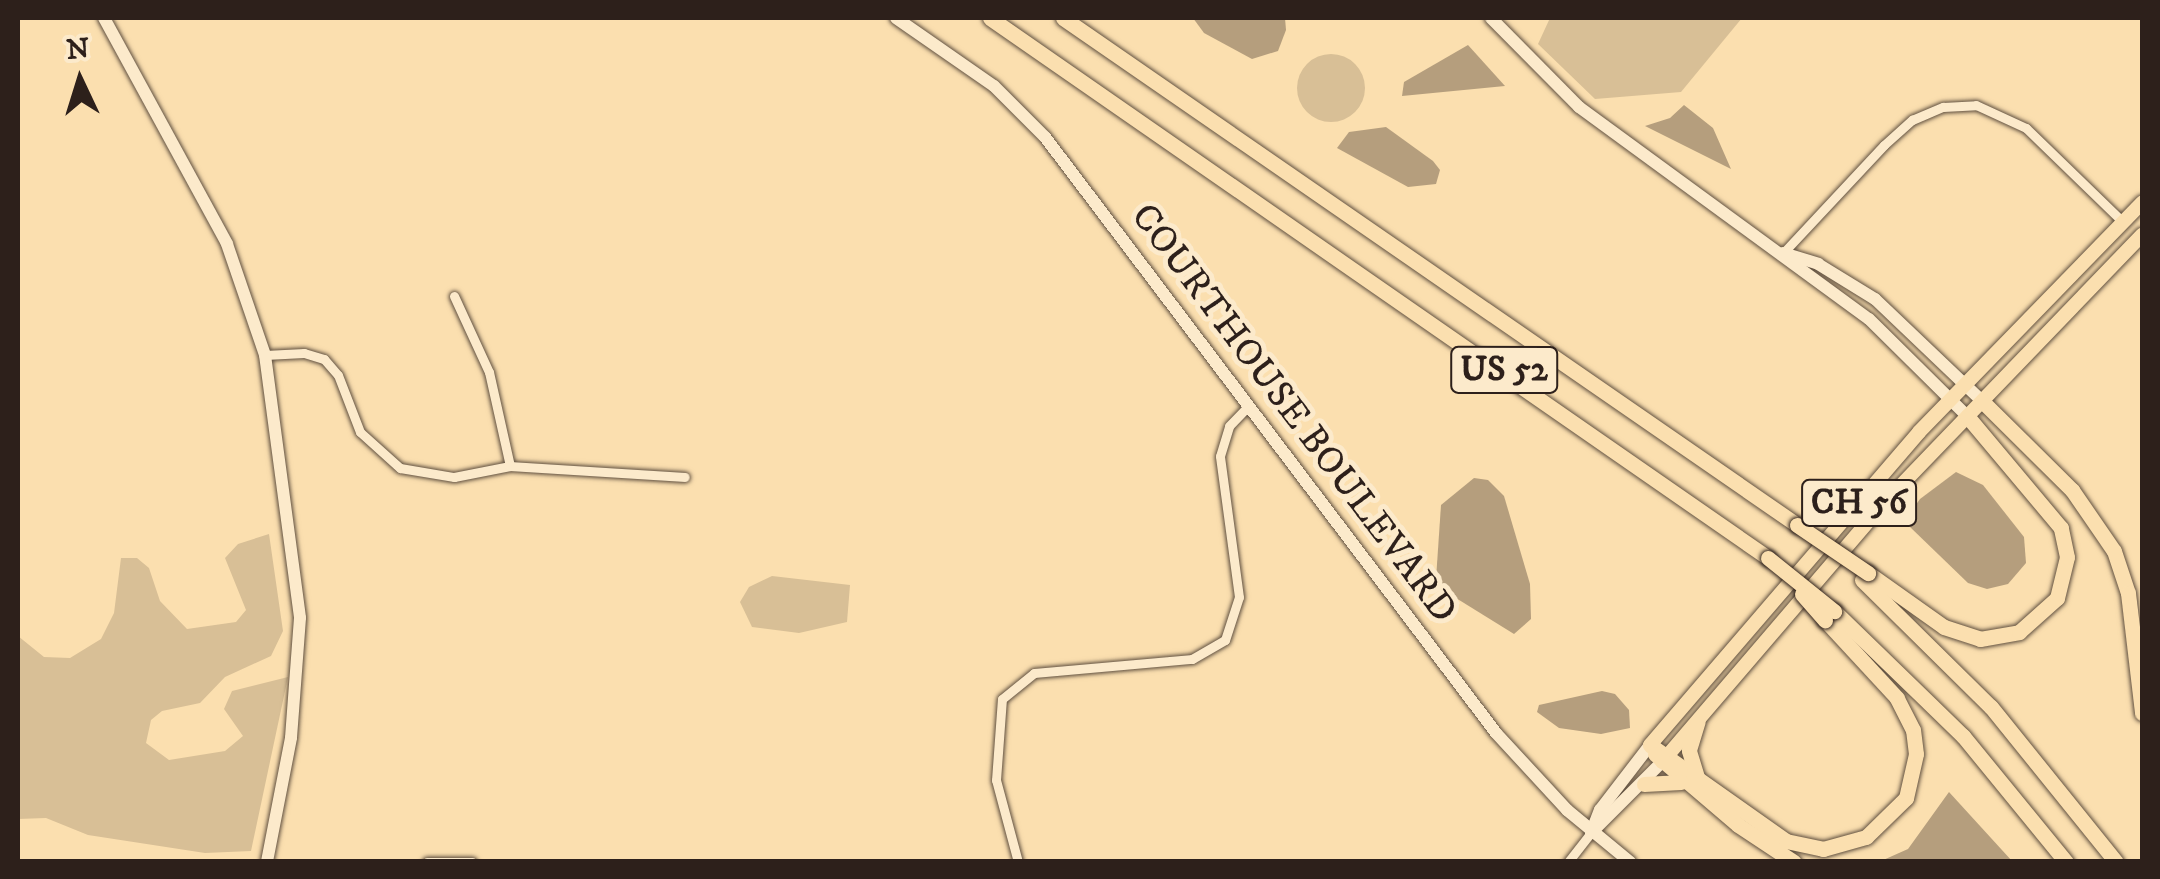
<!DOCTYPE html>
<html>
<head>
<meta charset="utf-8">
<style>
  body { margin:0 }
  #map { position:relative; width:2160px; height:879px; overflow:hidden; background:#fbdfaf; font-family:"IM FELL DW Pica",serif }
  div>[style] { position:absolute }
  [style*='--x'] { left:calc(var(--x)*1px); top:calc(var(--y)*1px); width:calc(var(--w)*1px); rotate:calc(var(--a)*1deg) }
  .green>* { inset:0; background:#d8bf96 }
  .round { border-radius:50% }
  .water>* { inset:0; background:#b59e7d }
  .roads { filter:drop-shadow(0 0 2px #605040) drop-shadow(0 0 2px #605040) }
  .street>* { height:9px; margin:-4.5px; padding:0 4.5px; transform-origin:4.5px; border-radius:4.5px; background:#fceacb }
  .secondary>* { height:12px; margin:-6px; padding:0 6px; transform-origin:6px; border-radius:6px; background:#fceacb }
  .primary>* { height:14px; margin:-7px; padding:0 7px; transform-origin:7px; border-radius:7px; background:#fbdfaf }
  .highway>* { height:15px; margin:-7.5px; padding:0 7.5px; transform-origin:7.5px; border-radius:7.5px; background:#fbdfaf }
  .bridges { filter:drop-shadow(0 0 2px #2d201b) drop-shadow(0 0 2px #2d201b) }
  .highway-bridge>* { height:15px; margin:-7.5px; padding:0 7.5px; transform-origin:7.5px; border-radius:7.5px; background:#fbdfaf }
  span { translate:-50% -50%; white-space:nowrap; text-align:center; line-height:1.15; -webkit-text-stroke:10px #fceacb; paint-order:stroke }
  .shield-label span { padding:2px 8px; background:#fceacb; border:2px solid; border-radius:8px; -webkit-text-stroke-width:0 }
  .shield-label { font-size:35px; color:#2d201b; font-weight:700 }
  .street-label { font-size:38px; color:#2d201b }
  .frame { position:absolute; inset:0; border:20px solid #2d201b; pointer-events:none }
  .north { position:absolute; left:30px; top:30px; width:100px; height:100px; -webkit-text-stroke:8px #fceacb; paint-order:stroke; rotate:356deg; font-size:28px; font-weight:700; line-height:40px; text-align:center; color:#2d201b }
  .north::after { content:''; display:block; margin:auto; width:35px; height:45px; background:#2d201b; clip-path:polygon(50% 0,100% 100%,50% 72%,0 100%) }
</style>
</head>
<body>
<div id="map">
  <div class="green">
    <div style="clip-path:polygon(1550px 18px,1742px 18px,1681px 92px,1595px 99px,1538px 44px)"></div>
    <div class="round" style="left:1297px;top:54px;width:68px;height:68px"></div>
    <div style="clip-path:polygon(269px 534px,283px 631px,271px 656px,225px 677px,200px 703px,162px 711px,151px 720px,146px 743px,169px 760px,225px 751px,243px 736px,224px 709px,232px 691px,288px 677px,251px 851px,205px 853px,88px 835px,46px 818px,18px 819px,18px 636px,44px 657px,70px 658px,101px 639px,114px 613px,121px 558px,137px 558px,149px 568px,160px 601px,187px 629px,236px 622px,246px 610px,225px 558px,238px 544px)"></div>
    <div style="clip-path:polygon(772px 576px,850px 585px,847px 622px,799px 633px,752px 627px,740px 602px,749px 587px)"></div>
  </div>
  <div class="water">
    <div style="clip-path:polygon(1193px 18px,1285px 18px,1286px 30px,1278px 51px,1252px 59px,1204px 33px)"></div>
    <div style="clip-path:polygon(1468px 45px,1505px 86px,1402px 96px,1404px 82px)"></div>
    <div style="clip-path:polygon(1684px 105px,1713px 128px,1731px 169px,1645px 126px,1670px 118px)"></div>
    <div style="clip-path:polygon(1386px 127px,1433px 161px,1440px 170px,1436px 184px,1408px 187px,1337px 148px,1349px 132px)"></div>
    <div style="clip-path:polygon(1956px 472px,1983px 485px,2024px 537px,2026px 563px,2008px 584px,1987px 589px,1968px 583px,1910px 527px,1910px 513px,1920px 499px)"></div>
    <div style="clip-path:polygon(1474px 478px,1488px 480px,1504px 496px,1530px 584px,1531px 619px,1514px 634px,1443px 590px,1436px 579px,1441px 505px)"></div>
    <div style="clip-path:polygon(1602px 691px,1615px 694px,1629px 710px,1630px 728px,1601px 734px,1559px 728px,1537px 712px,1539px 705px)"></div>
    <div style="clip-path:polygon(1949px 792px,2012px 861px,1881px 861px,1908px 849px)"></div>
  </div>
  <div class="roads">
    <div class="street">
      <div style="--x:1783;--y:253;--w:148;--a:-46.9"></div>
      <div style="--x:1884;--y:145;--w:38;--a:-42"></div>
      <div style="--x:1912;--y:120;--w:34;--a:-23"></div>
      <div style="--x:1943;--y:107;--w:33;--a:-3"></div>
      <div style="--x:1976;--y:105;--w:55;--a:24.7"></div>
      <div style="--x:2026;--y:128;--w:135;--a:44.1"></div>
      <div style="--x:454;--y:296;--w:84;--a:65.3"></div>
      <div style="--x:489;--y:372;--w:96;--a:77.4"></div>
      <div style="--x:265;--y:355;--w:39;--a:-3"></div>
      <div style="--x:304;--y:353;--w:21;--a:17"></div>
      <div style="--x:324;--y:359;--w:21;--a:49"></div>
      <div style="--x:338;--y:375;--w:61;--a:68.9"></div>
      <div style="--x:360;--y:432;--w:54;--a:42"></div>
      <div style="--x:400;--y:468;--w:55;--a:9.5"></div>
      <div style="--x:454;--y:477;--w:57;--a:-11.1"></div>
      <div style="--x:510;--y:466;--w:175;--a:3.6"></div>
      <div style="--x:427;--y:862;--w:45;--a:0"></div>
      <div style="--x:1018;--y:862;--w:85;--a:-105"></div>
      <div style="--x:996;--y:780;--w:81;--a:-85.8"></div>
      <div style="--x:1002;--y:699;--w:41;--a:-39.1"></div>
      <div style="--x:1034;--y:673;--w:159;--a:-5.1"></div>
      <div style="--x:1192;--y:659;--w:38;--a:-30"></div>
      <div style="--x:1225;--y:640;--w:45;--a:-72"></div>
      <div style="--x:1239;--y:597;--w:142;--a:-97.7"></div>
      <div style="--x:1220;--y:456;--w:31;--a:-73"></div>
      <div style="--x:1229;--y:426;--w:29;--a:-46"></div>
      <div style="--x:1568;--y:862;--w:37;--a:-52"></div>
    </div>
    <div class="secondary">
      <div style="--x:104;--y:18;--w:257;--a:61.4"></div>
      <div style="--x:227;--y:244;--w:117;--a:71.1"></div>
      <div style="--x:265;--y:355;--w:265;--a:82.4"></div>
      <div style="--x:300;--y:618;--w:120;--a:94.3"></div>
      <div style="--x:291;--y:738;--w:126;--a:101"></div>
      <div style="--x:896;--y:18;--w:119;--a:34.8"></div>
      <div style="--x:994;--y:86;--w:72;--a:45"></div>
      <div style="--x:1045;--y:137;--w:747;--a:52.88"></div>
      <div style="--x:1496;--y:733;--w:105;--a:47.3"></div>
      <div style="--x:1567;--y:810;--w:82;--a:39.5"></div>
      <div style="--x:1491;--y:18;--w:125;--a:45.3"></div>
      <div style="--x:1579;--y:107;--w:359;--a:36.2"></div>
      <div style="--x:1869;--y:319;--w:138;--a:44.7"></div>
      <div style="--x:1783;--y:253;--w:37;--a:17"></div>
      <div style="--x:1818;--y:264;--w:67;--a:31.6"></div>
      <div style="--x:1875;--y:299;--w:148;--a:43.6"></div>
      <div style="--x:1591;--y:833;--w:25;--a:-69"></div>
      <div style="--x:1600;--y:810;--w:82;--a:-52.4"></div>
      <div style="--x:1591;--y:833;--w:100;--a:-45"></div>
    </div>
    <div class="primary">
      <div style="--x:1650;--y:745;--w:413;--a:-49.3"></div>
      <div style="--x:1919;--y:432;--w:320;--a:-45.8"></div>
      <div style="--x:1662;--y:762;--w:338;--a:-49.4"></div>
      <div style="--x:1882;--y:505;--w:375;--a:-46.1"></div>
    </div>
    <div class="highway">
      <div style="--x:990;--y:18;--w:947;--a:34.76"></div>
      <div style="--x:1063;--y:18;--w:892;--a:34.63"></div>
      <div style="--x:1982;--y:401;--w:127;--a:44.7"></div>
      <div style="--x:2072;--y:490;--w:74;--a:55.5"></div>
      <div style="--x:2114;--y:551;--w:44;--a:71.6"></div>
      <div style="--x:2128;--y:593;--w:121;--a:83.3"></div>
      <div style="--x:1868;--y:573;--w:93;--a:35.4"></div>
      <div style="--x:1944;--y:627;--w:38;--a:18"></div>
      <div style="--x:1980;--y:639;--w:40;--a:-10"></div>
      <div style="--x:2019;--y:632;--w:51;--a:-41.8"></div>
      <div style="--x:2057;--y:598;--w:42;--a:-76.3"></div>
      <div style="--x:2067;--y:557;--w:30;--a:-102"></div>
      <div style="--x:2061;--y:528;--w:146;--a:-130"></div>
      <div style="--x:1862;--y:580;--w:181;--a:44.6"></div>
      <div style="--x:1991;--y:707;--w:199;--a:51.1"></div>
      <div style="--x:1834;--y:611;--w:180;--a:44.1"></div>
      <div style="--x:1963;--y:736;--w:163;--a:50.7"></div>
      <div style="--x:1650;--y:745;--w:166;--a:35.2"></div>
      <div style="--x:1786;--y:841;--w:38;--a:12"></div>
      <div style="--x:1823;--y:849;--w:45;--a:-15.6"></div>
      <div style="--x:1866;--y:837;--w:56;--a:-44.3"></div>
      <div style="--x:1906;--y:798;--w:45;--a:-77.2"></div>
      <div style="--x:1916;--y:754;--w:24;--a:-97"></div>
      <div style="--x:1913;--y:730;--w:36;--a:-117"></div>
      <div style="--x:1897;--y:698;--w:106;--a:-132.7"></div>
      <div style="--x:1655;--y:754;--w:109;--a:40.5"></div>
      <div style="--x:1738;--y:825;--w:67;--a:33.5"></div>
      <div style="--x:1697;--y:777;--w:28;--a:-107"></div>
      <div style="--x:1689;--y:750;--w:30;--a:-73"></div>
      <div style="--x:1644;--y:784;--w:37;--a:-3"></div>
    </div>
  </div>
  <div class="bridges">
    <div class="highway-bridge">
      <div style="--x:1797;--y:525;--w:86;--a:34.1"></div>
      <div style="--x:1768;--y:558;--w:85;--a:38.8"></div>
      <div style="--x:1802;--y:594;--w:35;--a:49"></div>
    </div>
  </div>
  <div class="shield-label">
    <span style="left:1504px;top:370px">US 52</span>
    <span style="left:1859px;top:503px">CH 56</span>
  </div>
  <div class="street-label">
    <span style="left:1293px;top:414px;rotate:53deg">COURTHOUSE BOULEVARD</span>
  </div>
  <div class="frame"></div>
  <div class="north">N</div>
</div>
</body>
</html>
